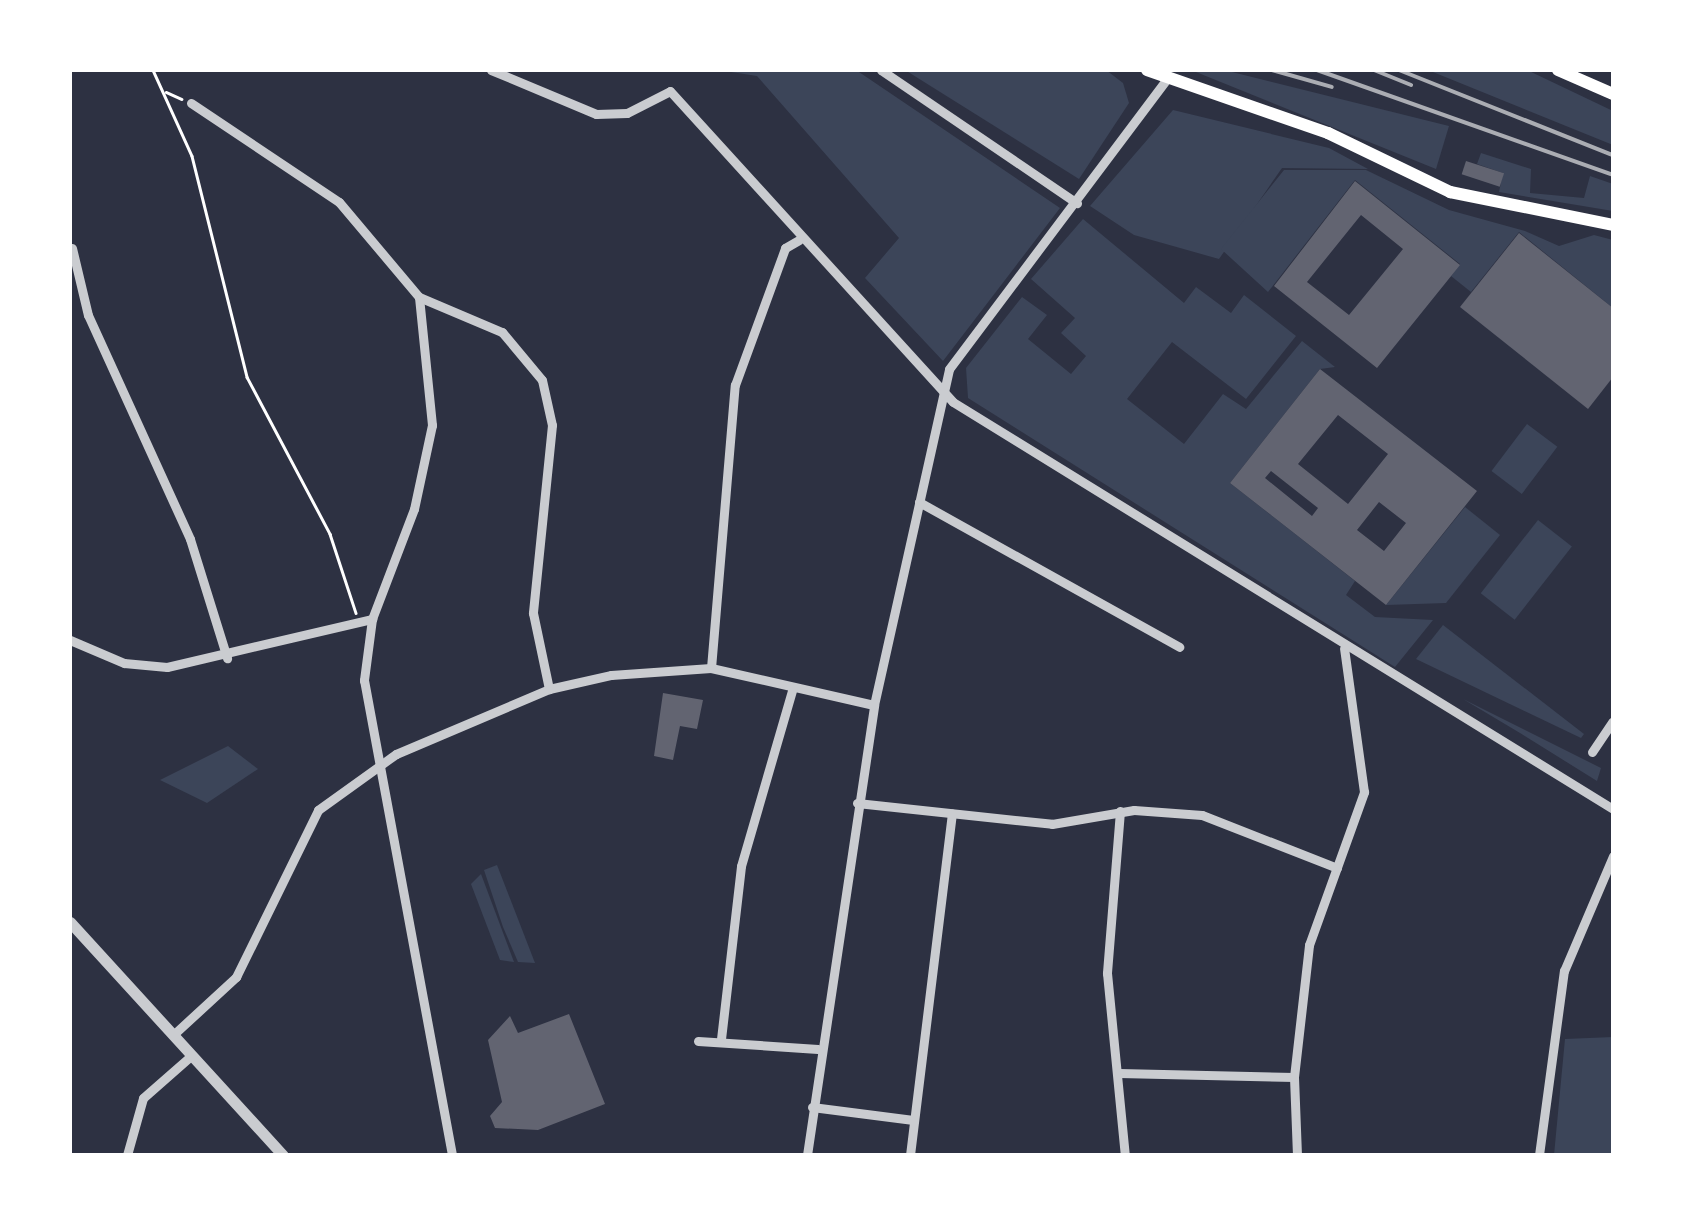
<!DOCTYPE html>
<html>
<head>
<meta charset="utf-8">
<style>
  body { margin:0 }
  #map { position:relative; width:1683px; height:1225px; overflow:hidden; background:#2d3142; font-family:"IBM Plex Sans",sans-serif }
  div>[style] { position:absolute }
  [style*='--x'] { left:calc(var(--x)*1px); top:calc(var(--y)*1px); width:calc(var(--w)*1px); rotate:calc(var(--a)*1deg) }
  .green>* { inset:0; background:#3c4559; transform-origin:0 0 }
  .building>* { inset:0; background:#626471; transform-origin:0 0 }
  .path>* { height:2.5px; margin:-1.25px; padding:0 1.25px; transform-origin:1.25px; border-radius:1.25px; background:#fff }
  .minor>* { height:9px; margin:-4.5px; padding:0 4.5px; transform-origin:4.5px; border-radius:4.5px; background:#caccd0 }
  .tertiary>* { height:11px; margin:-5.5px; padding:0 5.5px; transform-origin:5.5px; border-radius:5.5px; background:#caccd0 }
  .secondary>* { height:12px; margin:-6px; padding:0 6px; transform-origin:6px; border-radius:6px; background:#fff }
  .rail>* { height:4px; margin:-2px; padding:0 2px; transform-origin:2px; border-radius:2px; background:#abadb3 }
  span { translate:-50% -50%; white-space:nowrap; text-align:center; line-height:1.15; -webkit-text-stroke:9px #fff; paint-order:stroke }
  .frame { position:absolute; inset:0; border:72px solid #fff; pointer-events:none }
</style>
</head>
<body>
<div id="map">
  <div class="green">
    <div style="clip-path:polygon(718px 70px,856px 70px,1060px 208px,943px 361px,865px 278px,899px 238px,757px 76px)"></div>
    <div style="clip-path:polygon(905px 70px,1106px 70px,1123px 83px,1129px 103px,1079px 179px)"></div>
    <div style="clip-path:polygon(1191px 70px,1224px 70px,1449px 126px,1436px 169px)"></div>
    <div style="clip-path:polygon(1428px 70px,1527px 70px,1613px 111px,1613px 145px)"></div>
    <div style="clip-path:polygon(1173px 110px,1329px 148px,1368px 169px,1282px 168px,1219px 259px,1134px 235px,1090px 206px)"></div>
    <div style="clip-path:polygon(1481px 153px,1531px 169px,1530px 193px,1584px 198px,1590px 176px,1613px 184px,1613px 211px,1499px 192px,1503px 173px,1477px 164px)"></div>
    <div style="clip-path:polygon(1284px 170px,1366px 170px,1449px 210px,1525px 231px,1559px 246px,1594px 235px,1613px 240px,1613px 308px,1519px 232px,1471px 292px,1451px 276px,1460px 264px,1355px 180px,1268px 292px,1221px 249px)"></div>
    <div style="clip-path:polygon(1083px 219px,1184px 303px,1196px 287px,1231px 313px,1244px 295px,1296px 336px,1246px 399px,1172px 342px,1127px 399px,1184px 444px,1223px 394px,1246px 409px,1302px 341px,1335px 367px,1320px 369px,1230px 483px,1355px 581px,1346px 595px,1375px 617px,1433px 620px,1395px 667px,968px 398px,966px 368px,1022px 297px,1047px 315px,1028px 339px,1071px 374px,1086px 356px,1061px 333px,1075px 318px,1031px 279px)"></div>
    <div style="left:1527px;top:424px;width:38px;height:59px;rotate:37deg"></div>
    <div style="clip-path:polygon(1465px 507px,1500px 535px,1446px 603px,1386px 605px)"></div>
    <div style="left:1538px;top:520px;width:43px;height:93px;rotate:38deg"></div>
    <div style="clip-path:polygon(1443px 625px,1584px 734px,1581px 738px,1416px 659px)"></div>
    <div style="clip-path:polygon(1463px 699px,1601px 768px,1597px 781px,1520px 733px)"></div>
    <div style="clip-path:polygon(228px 746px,258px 769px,207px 803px,160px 780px)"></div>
    <div style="clip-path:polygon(497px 865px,535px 963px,518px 962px,503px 927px,484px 870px)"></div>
    <div style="clip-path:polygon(481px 874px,514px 962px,500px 960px,471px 884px)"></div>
    <div style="clip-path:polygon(1613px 1037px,1613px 1155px,1554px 1155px,1565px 1039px)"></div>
  </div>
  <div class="building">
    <div style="left:1466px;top:161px;width:40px;height:14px;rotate:18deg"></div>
    <div style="clip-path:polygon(evenodd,1355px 181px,1460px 265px,1377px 368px,1274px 286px,1355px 181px,1361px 215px,1403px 249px,1349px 315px,1307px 282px,1361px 215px)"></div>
    <div style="clip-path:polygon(1519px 233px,1613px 308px,1613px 377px,1588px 409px,1460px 307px)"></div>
    <div style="clip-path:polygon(evenodd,1320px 369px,1477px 491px,1386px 605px,1230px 483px,1320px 369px,1338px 415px,1388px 454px,1348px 504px,1298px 464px,1338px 415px,1320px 369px,1271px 471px,1318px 508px,1312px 516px,1265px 478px,1271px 471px,1320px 369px,1379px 502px,1406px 523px,1384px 551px,1357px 530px,1379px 502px)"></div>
    <div style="clip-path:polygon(663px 693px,703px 700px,697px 729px,680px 726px,673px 760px,654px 756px)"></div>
    <div style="clip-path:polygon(569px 1014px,605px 1104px,538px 1130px,495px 1128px,490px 1116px,502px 1102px,488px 1040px,510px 1016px,518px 1033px)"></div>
  </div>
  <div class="path">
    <div style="--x:153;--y:70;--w:94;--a:65.6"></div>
    <div style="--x:192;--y:156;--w:228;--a:76"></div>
    <div style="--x:247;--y:377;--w:178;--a:62.1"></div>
    <div style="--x:330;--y:534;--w:83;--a:71.8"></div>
    <div style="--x:166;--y:92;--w:17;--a:24"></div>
  </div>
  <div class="minor">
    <div style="--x:491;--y:70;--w:114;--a:22.7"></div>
    <div style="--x:596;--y:114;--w:31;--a:-2"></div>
    <div style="--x:627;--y:113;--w:48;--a:-27.1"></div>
    <div style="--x:670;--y:91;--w:420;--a:47.7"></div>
    <div style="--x:953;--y:402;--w:775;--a:31.66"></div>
    <div style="--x:881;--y:70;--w:237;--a:34.2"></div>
    <div style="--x:191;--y:103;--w:178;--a:33.8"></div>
    <div style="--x:339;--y:202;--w:124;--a:49.9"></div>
    <div style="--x:419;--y:297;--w:129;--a:84.2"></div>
    <div style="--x:432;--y:425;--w:86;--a:102.1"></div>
    <div style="--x:414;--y:509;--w:118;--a:110.9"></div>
    <div style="--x:372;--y:619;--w:62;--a:97.5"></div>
    <div style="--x:364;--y:680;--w:483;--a:79.5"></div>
    <div style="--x:72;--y:248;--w:69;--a:76.6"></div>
    <div style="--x:88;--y:315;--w:246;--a:65.5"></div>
    <div style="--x:190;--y:539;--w:125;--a:72.7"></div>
    <div style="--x:419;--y:297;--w:90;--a:22.9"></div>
    <div style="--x:502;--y:332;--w:62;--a:50.2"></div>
    <div style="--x:542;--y:380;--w:46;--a:77.5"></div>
    <div style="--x:552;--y:425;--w:189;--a:95.8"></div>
    <div style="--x:533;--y:613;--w:78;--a:78.1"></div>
    <div style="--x:919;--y:502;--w:298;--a:29.1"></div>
    <div style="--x:70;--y:640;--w:59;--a:23.1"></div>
    <div style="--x:124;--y:663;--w:43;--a:5.3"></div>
    <div style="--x:167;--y:667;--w:211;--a:-13.2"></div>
    <div style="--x:711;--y:668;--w:284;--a:-85.2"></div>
    <div style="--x:735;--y:385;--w:146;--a:-69.9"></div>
    <div style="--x:785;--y:248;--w:16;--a:-30"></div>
    <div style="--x:1592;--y:752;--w:37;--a:-56"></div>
    <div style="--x:857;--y:803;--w:196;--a:6.1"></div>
    <div style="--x:1052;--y:824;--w:83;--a:-9.7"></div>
    <div style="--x:1134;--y:810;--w:68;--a:4.2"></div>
    <div style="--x:1202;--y:815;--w:145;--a:21.4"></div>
    <div style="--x:1120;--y:811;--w:163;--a:94.6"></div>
    <div style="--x:1107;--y:973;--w:183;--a:84.4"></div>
    <div style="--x:173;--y:1035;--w:86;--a:-42.6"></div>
    <div style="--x:236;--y:977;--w:186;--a:-63.8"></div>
    <div style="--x:318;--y:810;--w:96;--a:-35.7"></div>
    <div style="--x:396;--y:754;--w:166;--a:-23"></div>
    <div style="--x:549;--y:689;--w:64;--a:-12.7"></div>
    <div style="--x:611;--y:675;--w:100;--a:-4"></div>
    <div style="--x:711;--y:668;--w:167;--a:12.8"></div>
    <div style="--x:721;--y:1039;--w:174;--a:-83.4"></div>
    <div style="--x:741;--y:866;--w:186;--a:-73.8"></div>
    <div style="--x:698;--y:1041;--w:120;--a:3.8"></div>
    <div style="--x:1119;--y:1073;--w:175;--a:1.3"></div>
    <div style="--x:812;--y:1107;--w:102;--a:7.3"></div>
    <div style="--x:127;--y:1155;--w:59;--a:-74.3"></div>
    <div style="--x:143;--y:1098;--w:65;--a:-41.3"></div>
    <div style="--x:807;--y:1155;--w:455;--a:-81.5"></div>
    <div style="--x:874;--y:705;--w:344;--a:-77.4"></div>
    <div style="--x:949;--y:369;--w:363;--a:-53.1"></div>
    <div style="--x:910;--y:1155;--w:344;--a:-83"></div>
    <div style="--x:1297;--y:1155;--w:78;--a:-92.2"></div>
    <div style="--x:1294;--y:1077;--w:133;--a:-83.5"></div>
    <div style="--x:1309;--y:945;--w:163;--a:-70.2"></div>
    <div style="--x:1364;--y:792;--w:145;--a:-97.9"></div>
    <div style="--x:1539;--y:1155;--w:186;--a:-82.3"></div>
    <div style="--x:1564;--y:971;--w:125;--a:-66.9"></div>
  </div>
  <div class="tertiary">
    <div style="--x:70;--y:922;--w:316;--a:47.6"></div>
  </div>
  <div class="secondary">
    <div style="--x:1147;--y:70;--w:192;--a:19.2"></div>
    <div style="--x:1328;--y:133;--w:136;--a:25.8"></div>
    <div style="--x:1450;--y:192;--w:166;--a:11.4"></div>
    <div style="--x:1558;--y:70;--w:60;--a:23.6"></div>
  </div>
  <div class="rail">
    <div style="--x:1272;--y:70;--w:62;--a:15.8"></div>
    <div style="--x:1317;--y:70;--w:314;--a:19.5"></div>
    <div style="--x:1374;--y:70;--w:40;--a:22"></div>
    <div style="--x:1399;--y:70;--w:230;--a:21.7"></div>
  </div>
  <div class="frame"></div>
</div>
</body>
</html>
